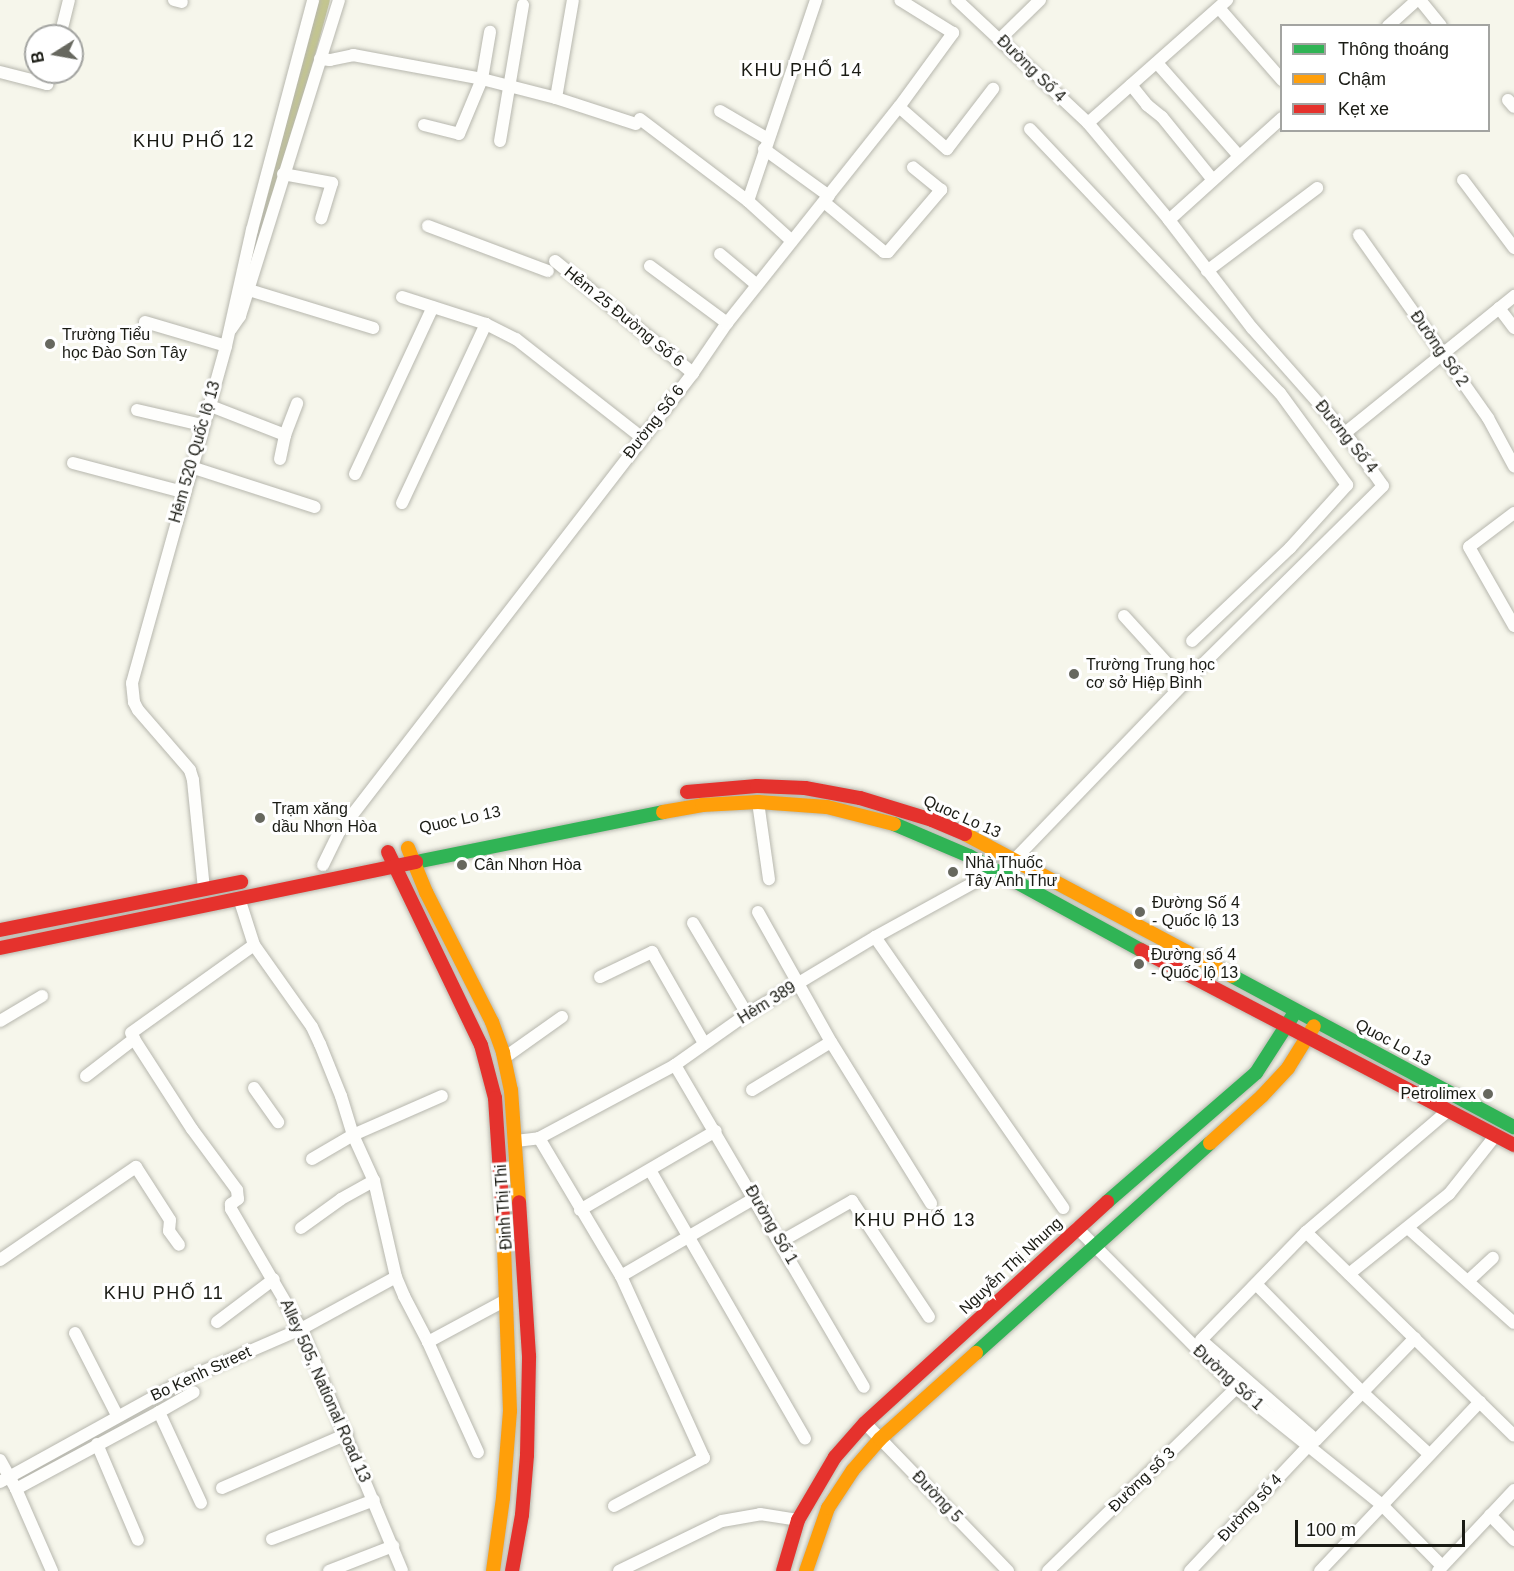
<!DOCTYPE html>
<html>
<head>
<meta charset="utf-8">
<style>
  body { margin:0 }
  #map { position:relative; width:1514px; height:1571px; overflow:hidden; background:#f6f6eb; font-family:Helvetica,sans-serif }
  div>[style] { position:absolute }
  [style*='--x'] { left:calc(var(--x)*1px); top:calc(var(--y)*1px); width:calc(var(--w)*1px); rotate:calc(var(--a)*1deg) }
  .canal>* { height:12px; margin:-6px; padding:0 6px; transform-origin:6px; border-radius:6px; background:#c4c68f }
  .roads { filter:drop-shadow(0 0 2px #b7b7ae) drop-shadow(0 0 2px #b7b7ae) }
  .street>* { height:12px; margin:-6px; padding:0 6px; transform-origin:6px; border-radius:6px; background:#fefefc }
  .fast>* { height:14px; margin:-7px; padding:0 7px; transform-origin:7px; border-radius:7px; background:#30b455 }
  .slow>* { height:14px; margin:-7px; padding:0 7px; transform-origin:7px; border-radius:7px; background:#ff9f0a }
  .jam>* { height:14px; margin:-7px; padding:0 7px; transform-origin:7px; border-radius:7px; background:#e5322d }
  .dots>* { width:16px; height:16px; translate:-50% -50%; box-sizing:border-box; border:3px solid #fff; border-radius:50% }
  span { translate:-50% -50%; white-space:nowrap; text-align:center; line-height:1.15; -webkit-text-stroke:6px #fff; paint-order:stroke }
  .street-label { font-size:16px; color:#1a1b14 }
  .poi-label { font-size:16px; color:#1a1b14 }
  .left { translate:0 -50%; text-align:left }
  .right { translate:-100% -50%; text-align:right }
  .neighbourhood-label { font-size:18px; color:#1a1b14; letter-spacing:1.5px }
  .legend { position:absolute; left:1280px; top:24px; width:210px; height:108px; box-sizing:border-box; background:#fff; border:2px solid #a3a4a1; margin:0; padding:8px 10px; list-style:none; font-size:18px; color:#1a1b14 }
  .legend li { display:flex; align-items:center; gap:12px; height:30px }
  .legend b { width:30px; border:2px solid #a3a4a1 }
  .north { position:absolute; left:24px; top:24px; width:60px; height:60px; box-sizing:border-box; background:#fff; border:2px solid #a3a4a1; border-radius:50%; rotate:259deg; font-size:16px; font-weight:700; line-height:24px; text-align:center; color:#1a1b14 }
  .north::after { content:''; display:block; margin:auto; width:21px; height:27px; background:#67685f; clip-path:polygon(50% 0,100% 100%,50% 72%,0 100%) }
  .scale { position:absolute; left:1295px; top:1520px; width:170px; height:27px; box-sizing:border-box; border:3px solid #1a1b14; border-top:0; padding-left:8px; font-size:18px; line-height:21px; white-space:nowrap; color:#1a1b14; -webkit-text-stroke:4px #fff; paint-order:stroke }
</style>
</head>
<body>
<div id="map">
  <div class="canal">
    <div style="--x:255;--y:250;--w:259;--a:-74.6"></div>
  </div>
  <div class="roads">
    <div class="street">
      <div style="--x:174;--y:0;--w:8;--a:14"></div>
      <div style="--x:957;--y:0;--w:180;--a:43.2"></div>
      <div style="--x:1088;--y:123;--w:126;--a:50.1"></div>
      <div style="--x:1169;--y:220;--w:136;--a:52.5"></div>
      <div style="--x:1252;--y:328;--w:140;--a:48.5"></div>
      <div style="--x:1345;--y:433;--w:65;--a:54.4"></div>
      <div style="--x:1383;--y:486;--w:266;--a:135.3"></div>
      <div style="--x:1194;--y:673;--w:260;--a:133.9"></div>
      <div style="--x:1420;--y:0;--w:33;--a:51"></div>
      <div style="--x:1219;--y:8;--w:96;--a:48.8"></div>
      <div style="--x:1388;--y:26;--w:39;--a:-42"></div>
      <div style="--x:60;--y:36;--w:37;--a:-76"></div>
      <div style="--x:1000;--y:39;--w:56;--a:-44.3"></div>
      <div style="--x:320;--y:59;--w:10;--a:6"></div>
      <div style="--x:330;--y:60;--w:24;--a:-12"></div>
      <div style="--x:353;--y:55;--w:131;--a:10.5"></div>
      <div style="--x:482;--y:79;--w:76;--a:14.4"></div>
      <div style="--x:556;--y:98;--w:84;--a:18"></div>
      <div style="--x:1157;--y:63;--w:124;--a:48.6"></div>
      <div style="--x:0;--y:72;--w:49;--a:14.3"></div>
      <div style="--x:47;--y:84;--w:13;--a:-72"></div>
      <div style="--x:1131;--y:85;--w:26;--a:51"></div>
      <div style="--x:1147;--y:105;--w:19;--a:39"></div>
      <div style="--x:1162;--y:117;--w:81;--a:51"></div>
      <div style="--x:556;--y:98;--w:99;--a:-80.2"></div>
      <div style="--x:1508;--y:100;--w:9;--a:49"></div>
      <div style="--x:899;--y:107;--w:64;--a:41.2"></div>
      <div style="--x:947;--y:149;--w:76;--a:-52.5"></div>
      <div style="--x:720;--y:111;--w:56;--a:30.3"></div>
      <div style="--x:640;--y:119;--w:136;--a:37.2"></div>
      <div style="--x:748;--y:201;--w:59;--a:42.3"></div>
      <div style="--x:1088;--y:123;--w:186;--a:-41.5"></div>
      <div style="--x:424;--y:125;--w:36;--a:14"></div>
      <div style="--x:459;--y:134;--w:60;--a:-67.3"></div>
      <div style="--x:482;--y:79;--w:48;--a:-80.3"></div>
      <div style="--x:1030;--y:129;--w:364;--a:46.6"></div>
      <div style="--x:1280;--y:393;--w:114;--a:53.9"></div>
      <div style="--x:1347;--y:485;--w:85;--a:132.1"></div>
      <div style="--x:1290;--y:548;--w:135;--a:136.5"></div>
      <div style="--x:500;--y:141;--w:138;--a:-80.4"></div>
      <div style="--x:764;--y:149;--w:80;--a:35.9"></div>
      <div style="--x:283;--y:174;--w:50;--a:10.4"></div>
      <div style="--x:332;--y:183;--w:37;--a:107"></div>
      <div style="--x:1463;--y:180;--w:85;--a:53.1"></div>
      <div style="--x:748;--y:201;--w:212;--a:-71.3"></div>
      <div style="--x:824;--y:202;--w:78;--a:39.8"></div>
      <div style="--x:884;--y:252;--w:4;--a:0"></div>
      <div style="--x:888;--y:252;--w:82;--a:-49.5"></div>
      <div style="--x:941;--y:190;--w:36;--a:-141"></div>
      <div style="--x:1169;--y:220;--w:152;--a:-42.1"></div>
      <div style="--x:428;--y:226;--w:128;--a:20.6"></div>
      <div style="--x:1359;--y:235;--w:224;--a:54.8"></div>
      <div style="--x:1488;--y:418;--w:55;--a:61.6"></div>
      <div style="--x:720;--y:254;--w:48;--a:40"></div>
      <div style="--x:555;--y:261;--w:178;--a:39.1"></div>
      <div style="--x:650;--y:266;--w:96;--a:36.5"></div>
      <div style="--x:1207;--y:271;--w:138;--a:-37"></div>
      <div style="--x:249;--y:290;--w:130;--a:17"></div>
      <div style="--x:402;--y:297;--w:88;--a:17.8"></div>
      <div style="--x:486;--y:324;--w:34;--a:27"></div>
      <div style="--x:516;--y:339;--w:159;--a:38.1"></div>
      <div style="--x:1499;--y:308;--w:25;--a:53"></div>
      <div style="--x:145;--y:322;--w:84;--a:16.5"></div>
      <div style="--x:231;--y:329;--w:16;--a:-55"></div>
      <div style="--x:240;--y:316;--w:331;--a:-72.6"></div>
      <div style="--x:208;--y:405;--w:83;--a:21.3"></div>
      <div style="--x:137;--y:410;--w:67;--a:13"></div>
      <div style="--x:1345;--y:433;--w:218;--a:-39"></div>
      <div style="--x:280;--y:459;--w:25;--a:-78"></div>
      <div style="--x:285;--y:435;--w:34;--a:-69"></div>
      <div style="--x:73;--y:463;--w:114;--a:14.8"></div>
      <div style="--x:191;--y:467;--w:130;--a:17.9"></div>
      <div style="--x:355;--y:474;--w:184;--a:-65"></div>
      <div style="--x:402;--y:503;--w:198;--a:-64.9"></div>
      <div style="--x:1514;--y:513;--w:56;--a:142.9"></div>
      <div style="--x:1469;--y:547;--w:91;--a:60.3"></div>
      <div style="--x:1124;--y:616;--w:91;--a:47.7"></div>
      <div style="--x:758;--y:802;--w:78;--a:81.9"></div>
      <div style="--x:323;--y:865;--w:37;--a:-64"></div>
      <div style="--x:339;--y:832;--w:580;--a:-52.36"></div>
      <div style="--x:693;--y:373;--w:60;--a:-55.8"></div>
      <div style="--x:727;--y:323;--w:276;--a:-51.5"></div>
      <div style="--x:899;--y:107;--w:92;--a:-53.9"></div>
      <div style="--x:953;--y:33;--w:62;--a:-148.1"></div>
      <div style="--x:204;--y:889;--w:110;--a:-95.8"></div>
      <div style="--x:193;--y:780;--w:10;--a:-107"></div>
      <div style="--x:190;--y:770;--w:79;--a:-130.9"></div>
      <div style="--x:138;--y:710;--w:9;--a:-117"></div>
      <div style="--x:134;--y:702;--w:19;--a:-96"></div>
      <div style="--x:132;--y:683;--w:350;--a:-74.4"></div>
      <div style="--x:226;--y:346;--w:119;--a:-77.4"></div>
      <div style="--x:252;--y:230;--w:238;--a:-75.1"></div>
      <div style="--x:239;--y:898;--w:49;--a:72.3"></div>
      <div style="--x:254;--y:945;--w:100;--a:54.7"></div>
      <div style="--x:312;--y:1027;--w:19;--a:65"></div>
      <div style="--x:320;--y:1044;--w:56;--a:68"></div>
      <div style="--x:341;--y:1096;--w:41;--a:72.9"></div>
      <div style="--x:353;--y:1135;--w:51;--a:65.5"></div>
      <div style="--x:374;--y:1181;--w:98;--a:77.1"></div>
      <div style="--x:396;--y:1277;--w:21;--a:67"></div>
      <div style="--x:404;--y:1296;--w:52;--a:62.4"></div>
      <div style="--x:428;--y:1342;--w:121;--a:65.6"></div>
      <div style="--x:758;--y:912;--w:149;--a:60.7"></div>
      <div style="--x:831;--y:1042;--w:190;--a:58.2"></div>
      <div style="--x:693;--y:923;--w:106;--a:59.3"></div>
      <div style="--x:875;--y:937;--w:330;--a:55.2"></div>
      <div style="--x:600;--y:977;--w:58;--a:-25.7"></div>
      <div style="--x:652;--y:952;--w:105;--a:60.3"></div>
      <div style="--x:0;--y:1021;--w:49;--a:-30.8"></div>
      <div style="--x:131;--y:1033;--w:151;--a:-35.6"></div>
      <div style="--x:504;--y:1058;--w:71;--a:-35.3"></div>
      <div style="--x:675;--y:1065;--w:373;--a:59.6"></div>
      <div style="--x:86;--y:1076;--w:61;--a:-37.6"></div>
      <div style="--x:134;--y:1039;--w:107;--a:57.2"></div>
      <div style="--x:192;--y:1129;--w:76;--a:53.6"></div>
      <div style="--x:237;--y:1190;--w:9;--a:84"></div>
      <div style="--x:238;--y:1199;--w:9;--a:144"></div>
      <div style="--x:231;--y:1204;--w:5;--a:90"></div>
      <div style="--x:231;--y:1209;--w:139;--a:59.7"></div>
      <div style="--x:301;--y:1329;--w:262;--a:67.3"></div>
      <div style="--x:254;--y:1088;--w:42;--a:54.8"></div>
      <div style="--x:752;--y:1090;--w:92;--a:-31.3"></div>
      <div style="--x:539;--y:1138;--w:154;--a:-28.2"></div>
      <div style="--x:675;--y:1065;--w:88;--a:-35.3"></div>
      <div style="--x:747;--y:1014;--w:149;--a:-31"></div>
      <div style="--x:875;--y:937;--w:124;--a:-28.8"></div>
      <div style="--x:984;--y:877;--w:14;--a:-21"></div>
      <div style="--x:516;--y:1141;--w:23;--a:-7"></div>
      <div style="--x:539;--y:1138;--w:161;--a:59.3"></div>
      <div style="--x:621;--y:1276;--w:200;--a:65.5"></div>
      <div style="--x:704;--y:1458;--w:102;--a:151.9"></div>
      <div style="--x:312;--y:1159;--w:48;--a:-30.3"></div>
      <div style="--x:353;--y:1135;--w:97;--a:-23.7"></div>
      <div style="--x:650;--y:1170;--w:310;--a:60"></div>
      <div style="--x:580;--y:1210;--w:157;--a:-30.2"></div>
      <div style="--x:301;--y:1228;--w:49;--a:-35.9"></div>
      <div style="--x:341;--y:1199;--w:38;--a:-29"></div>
      <div style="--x:1077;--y:1228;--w:226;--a:45.2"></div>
      <div style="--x:1236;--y:1388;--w:186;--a:38.7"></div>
      <div style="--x:1381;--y:1504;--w:87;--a:45.5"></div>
      <div style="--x:1408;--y:1228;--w:142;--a:41.9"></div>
      <div style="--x:1306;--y:1232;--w:291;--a:44.4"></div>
      <div style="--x:780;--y:1242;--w:83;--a:-29.7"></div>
      <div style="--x:852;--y:1201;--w:139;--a:56.4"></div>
      <div style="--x:0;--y:1260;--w:165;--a:-34.4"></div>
      <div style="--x:136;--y:1167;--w:63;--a:57.3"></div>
      <div style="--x:170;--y:1220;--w:11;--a:95"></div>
      <div style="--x:169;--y:1231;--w:17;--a:54"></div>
      <div style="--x:1349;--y:1274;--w:128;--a:-38.7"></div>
      <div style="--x:1449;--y:1194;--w:75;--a:-51.5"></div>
      <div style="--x:621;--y:1276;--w:155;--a:-30.2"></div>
      <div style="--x:1468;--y:1281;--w:34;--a:-43"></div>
      <div style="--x:1256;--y:1284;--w:151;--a:45.5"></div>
      <div style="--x:1362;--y:1392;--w:91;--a:42.8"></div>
      <div style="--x:217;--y:1322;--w:71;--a:-37"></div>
      <div style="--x:75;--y:1333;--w:92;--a:62.9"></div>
      <div style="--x:1415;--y:1338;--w:142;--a:134.1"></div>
      <div style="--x:1316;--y:1440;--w:152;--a:-139"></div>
      <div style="--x:1201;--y:1340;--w:151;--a:-45.8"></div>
      <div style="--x:1306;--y:1232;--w:188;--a:-40.5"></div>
      <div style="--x:428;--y:1342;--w:89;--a:-28.3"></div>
      <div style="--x:159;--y:1412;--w:40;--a:-29.7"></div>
      <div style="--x:865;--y:1423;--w:206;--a:46"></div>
      <div style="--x:97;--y:1444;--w:104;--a:66.9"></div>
      <div style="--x:0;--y:1460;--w:33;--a:61"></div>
      <div style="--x:16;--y:1489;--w:90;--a:66.3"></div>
      <div style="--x:0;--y:1482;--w:217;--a:-28.9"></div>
      <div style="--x:190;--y:1377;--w:121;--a:-23.4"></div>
      <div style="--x:301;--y:1329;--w:108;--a:-28.7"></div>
      <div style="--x:222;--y:1488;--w:136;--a:-23.4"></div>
      <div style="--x:16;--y:1489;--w:162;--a:-28.3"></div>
      <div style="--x:159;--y:1412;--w:100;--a:65.2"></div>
      <div style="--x:1490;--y:1515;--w:35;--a:46"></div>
      <div style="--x:272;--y:1539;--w:109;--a:-20.9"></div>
      <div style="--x:329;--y:1571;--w:69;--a:-21.3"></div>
      <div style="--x:619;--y:1571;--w:114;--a:-25.9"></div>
      <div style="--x:722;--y:1521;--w:39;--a:-10"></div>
      <div style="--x:760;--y:1514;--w:38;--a:9"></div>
      <div style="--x:1048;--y:1571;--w:262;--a:-44.2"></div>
      <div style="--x:1190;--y:1571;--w:173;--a:-46.6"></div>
      <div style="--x:1320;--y:1571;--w:233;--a:-46.6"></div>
      <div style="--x:1438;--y:1571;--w:111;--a:-46.8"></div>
    </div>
    <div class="fast">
      <div style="--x:894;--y:824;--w:82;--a:23.1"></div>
      <div style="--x:969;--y:856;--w:196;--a:28.7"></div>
      <div style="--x:416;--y:862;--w:252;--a:-11.4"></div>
      <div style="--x:1232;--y:976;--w:320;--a:28.2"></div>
      <div style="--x:1107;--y:1202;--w:197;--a:-40.9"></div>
      <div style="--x:1256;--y:1073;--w:67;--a:-57.3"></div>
      <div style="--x:976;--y:1353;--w:314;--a:-41.9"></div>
    </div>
    <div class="slow">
      <div style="--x:663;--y:812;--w:40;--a:-10"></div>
      <div style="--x:702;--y:805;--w:56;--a:-3.1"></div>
      <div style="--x:758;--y:802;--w:69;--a:4.1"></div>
      <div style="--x:827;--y:807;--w:69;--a:14.2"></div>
      <div style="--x:965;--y:834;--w:302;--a:28"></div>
      <div style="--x:408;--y:848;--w:48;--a:67.8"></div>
      <div style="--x:426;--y:892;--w:146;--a:63.1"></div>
      <div style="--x:492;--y:1022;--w:33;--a:70"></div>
      <div style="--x:503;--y:1053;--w:38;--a:78"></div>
      <div style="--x:511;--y:1090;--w:112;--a:85.9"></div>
      <div style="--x:1210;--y:1143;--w:70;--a:-42.1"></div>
      <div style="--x:1262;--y:1096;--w:38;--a:-47"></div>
      <div style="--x:1288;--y:1068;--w:49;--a:-58.2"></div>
      <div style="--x:493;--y:1571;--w:74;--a:-82.2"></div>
      <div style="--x:503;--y:1498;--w:87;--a:-85.4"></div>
      <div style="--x:510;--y:1411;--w:191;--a:-92.1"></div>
      <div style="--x:806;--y:1571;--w:67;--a:-70.8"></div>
      <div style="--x:828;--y:1508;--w:45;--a:-56.7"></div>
      <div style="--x:853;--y:1470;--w:41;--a:-48.9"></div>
      <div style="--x:880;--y:1439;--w:129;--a:-41.9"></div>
    </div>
    <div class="jam">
      <div style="--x:687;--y:792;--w:70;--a:-4.9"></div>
      <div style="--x:757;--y:786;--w:48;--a:2.4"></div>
      <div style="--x:805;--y:788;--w:56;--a:10.3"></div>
      <div style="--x:860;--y:798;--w:75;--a:17"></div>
      <div style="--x:932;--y:820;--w:36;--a:23"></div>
      <div style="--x:388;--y:852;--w:214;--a:64.3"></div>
      <div style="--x:481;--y:1045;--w:55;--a:75.2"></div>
      <div style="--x:495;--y:1098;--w:122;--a:86.2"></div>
      <div style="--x:0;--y:930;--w:246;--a:-11.3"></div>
      <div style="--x:0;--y:948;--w:425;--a:-11.7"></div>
      <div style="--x:1141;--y:950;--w:421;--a:27.6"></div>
      <div style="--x:512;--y:1571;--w:57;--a:-79.9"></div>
      <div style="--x:522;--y:1515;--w:60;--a:-85.2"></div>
      <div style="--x:527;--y:1455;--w:99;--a:-88.8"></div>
      <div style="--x:529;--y:1356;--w:154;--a:-93.7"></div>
      <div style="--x:783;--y:1571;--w:53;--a:-73.6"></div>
      <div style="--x:798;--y:1520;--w:73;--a:-59.6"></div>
      <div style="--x:835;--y:1457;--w:45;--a:-48.6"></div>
      <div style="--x:865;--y:1423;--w:328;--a:-42.4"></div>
    </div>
  </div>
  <div class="dots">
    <div style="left:50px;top:344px;background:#67685f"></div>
    <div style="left:1074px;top:674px;background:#67685f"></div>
    <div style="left:260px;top:818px;background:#67685f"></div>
    <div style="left:462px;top:865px;background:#67685f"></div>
    <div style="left:953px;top:872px;background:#67685f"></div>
    <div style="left:1140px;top:912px;background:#67685f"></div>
    <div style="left:1139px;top:964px;background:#67685f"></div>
    <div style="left:1488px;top:1094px;background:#67685f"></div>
  </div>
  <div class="street-label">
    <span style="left:1031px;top:69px;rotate:44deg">Đường Số 4</span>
    <span style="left:624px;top:317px;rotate:39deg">Hẻm 25 Đường Số 6</span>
    <span style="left:1439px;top:349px;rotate:55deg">Đường Số 2</span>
    <span style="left:654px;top:422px;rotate:-52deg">Đường Số 6</span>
    <span style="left:1346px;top:437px;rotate:51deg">Đường Số 4</span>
    <span style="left:195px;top:452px;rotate:-74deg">Hẻm 520 Quốc lộ 13</span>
    <span style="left:962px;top:817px;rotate:24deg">Quoc Lo 13</span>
    <span style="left:460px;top:820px;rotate:-12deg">Quoc Lo 13</span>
    <span style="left:767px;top:1003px;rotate:-32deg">Hẻm 389</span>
    <span style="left:1393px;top:1043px;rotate:28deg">Quoc Lo 13</span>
    <span style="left:504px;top:1207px;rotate:-94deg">Đinh Thị Thi</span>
    <span style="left:771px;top:1225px;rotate:60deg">Đường Số 1</span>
    <span style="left:1011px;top:1266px;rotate:-43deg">Nguyễn Thị Nhung</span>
    <span style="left:201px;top:1374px;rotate:-25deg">Bo Kenh Street</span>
    <span style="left:1228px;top:1378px;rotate:42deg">Đường Số 1</span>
    <span style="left:325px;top:1391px;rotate:66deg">Alley 505, National Road 13</span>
    <span style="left:1142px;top:1480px;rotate:-44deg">Đường số 3</span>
    <span style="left:937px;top:1497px;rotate:46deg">Đường 5</span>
    <span style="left:1250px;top:1508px;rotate:-47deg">Đường số 4</span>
  </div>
  <div class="poi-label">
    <span class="left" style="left:62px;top:344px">Trường Tiểu<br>học Đào Sơn Tây</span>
    <span class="left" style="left:1086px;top:674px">Trường Trung học<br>cơ sở Hiệp Bình</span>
    <span class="left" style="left:272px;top:818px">Trạm xăng<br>dầu Nhơn Hòa</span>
    <span class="left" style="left:965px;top:872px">Nhà Thuốc<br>Tây Anh Thư</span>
    <span class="left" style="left:474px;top:865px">Cân Nhơn Hòa</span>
    <span class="left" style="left:1152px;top:912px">Đường Số 4<br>- Quốc lộ 13</span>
    <span class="left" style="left:1151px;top:964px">Đường số 4<br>- Quốc lộ 13</span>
    <span class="right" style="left:1476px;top:1094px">Petrolimex</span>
  </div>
  <div class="neighbourhood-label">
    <span style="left:802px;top:70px">KHU PHỐ 14</span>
    <span style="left:194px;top:141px">KHU PHỐ 12</span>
    <span style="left:915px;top:1220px">KHU PHỐ 13</span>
    <span style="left:164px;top:1293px">KHU PHỐ 11</span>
  </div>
  <ul class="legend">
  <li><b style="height:8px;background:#30b455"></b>Thông thoáng</li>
  <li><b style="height:8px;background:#ff9f0a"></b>Chậm</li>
  <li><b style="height:8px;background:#e5322d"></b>Kẹt xe</li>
  </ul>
  <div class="north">B</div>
  <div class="scale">100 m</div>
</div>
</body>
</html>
